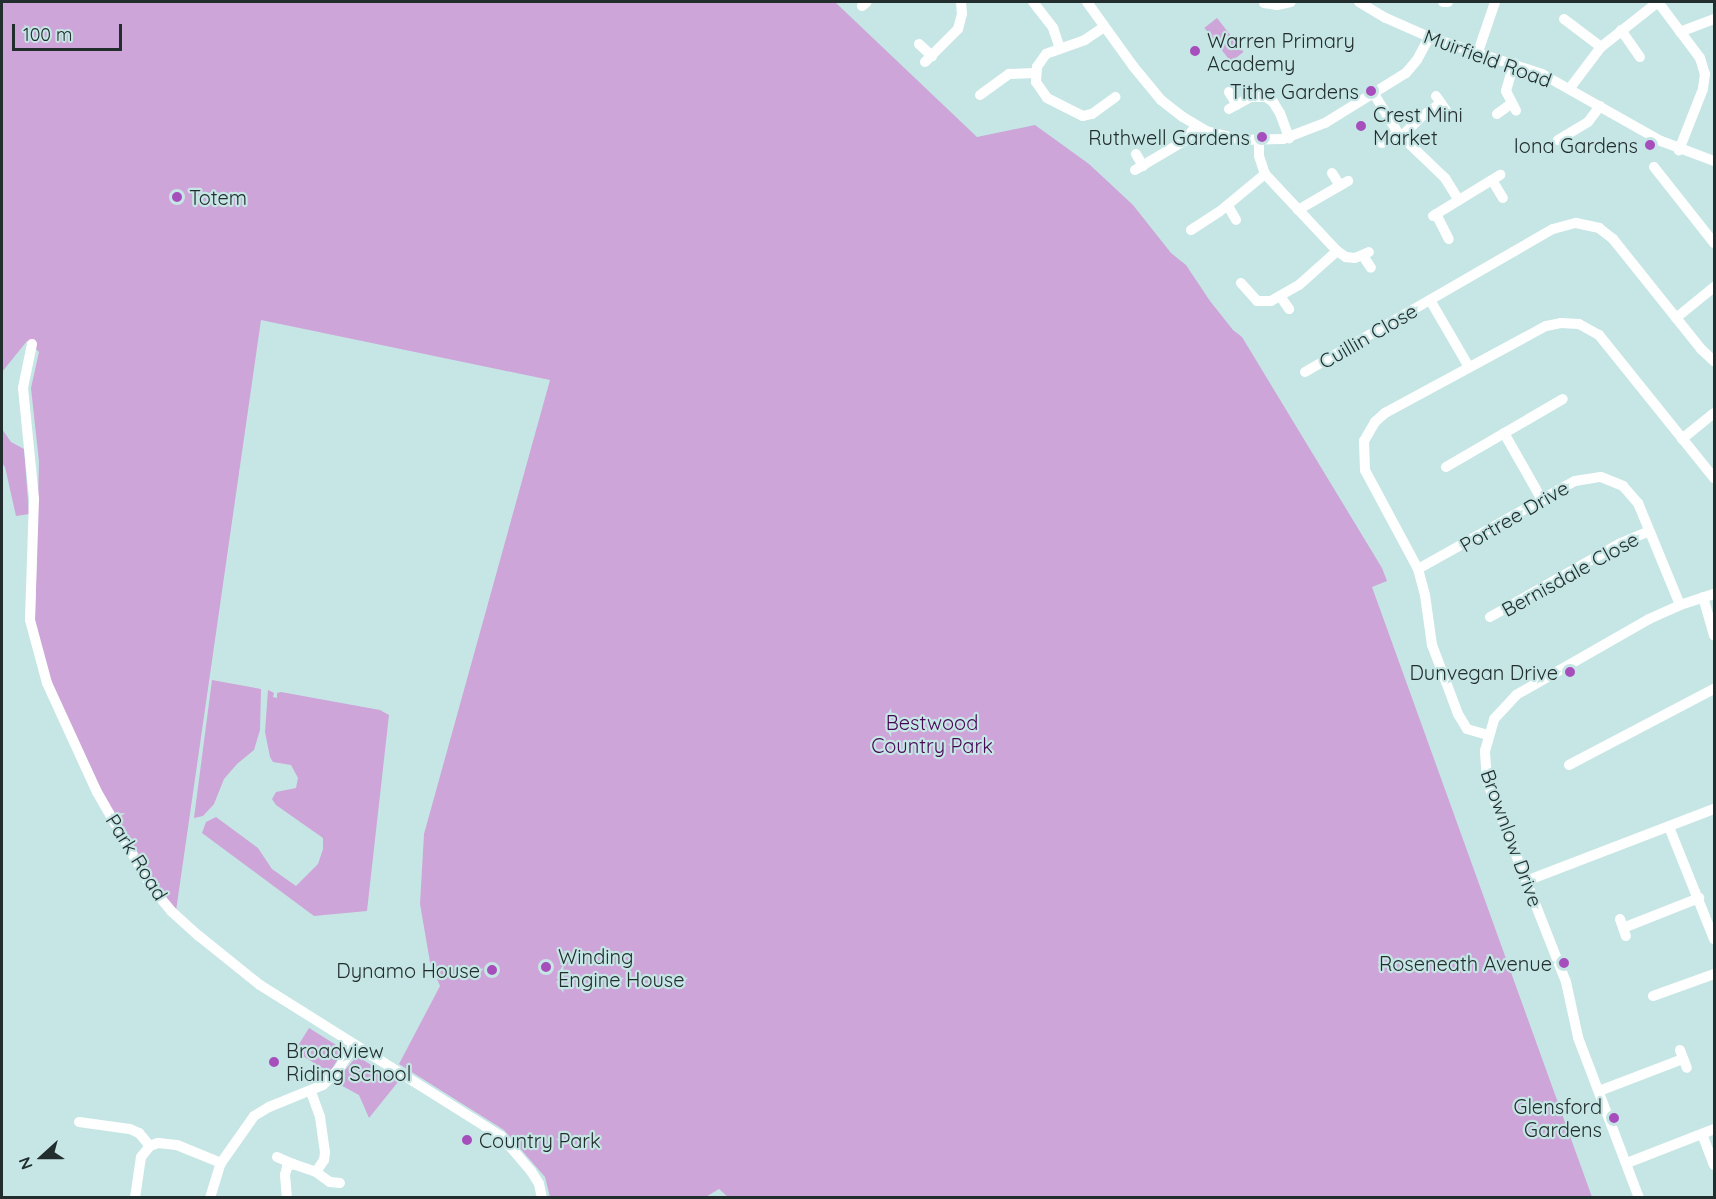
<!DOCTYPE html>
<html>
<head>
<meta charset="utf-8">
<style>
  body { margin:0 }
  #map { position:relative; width:1716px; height:1199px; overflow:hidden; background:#c6e6e5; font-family:Quicksand,sans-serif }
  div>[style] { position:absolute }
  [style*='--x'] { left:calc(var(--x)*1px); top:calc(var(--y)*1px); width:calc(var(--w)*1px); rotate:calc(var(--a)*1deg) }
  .green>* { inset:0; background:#cda5d8; transform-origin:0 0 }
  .minor>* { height:10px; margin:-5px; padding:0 5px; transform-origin:5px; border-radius:5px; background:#fff }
  .dots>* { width:16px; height:16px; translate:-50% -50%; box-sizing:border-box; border:3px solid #c6e6e5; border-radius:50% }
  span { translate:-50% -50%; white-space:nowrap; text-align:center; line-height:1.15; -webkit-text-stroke:4.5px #c6e6e5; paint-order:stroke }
  .poi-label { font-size:20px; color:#222e2e }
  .left { translate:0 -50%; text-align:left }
  .right { translate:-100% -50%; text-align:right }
  .street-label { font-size:20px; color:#222e2e }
  .park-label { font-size:20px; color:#470755 }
  .frame { position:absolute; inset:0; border:3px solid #222e2e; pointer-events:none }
  .north { position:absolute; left:12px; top:1127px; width:60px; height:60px; -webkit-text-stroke:4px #c6e6e5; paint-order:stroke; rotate:249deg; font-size:16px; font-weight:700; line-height:24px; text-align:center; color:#222e2e }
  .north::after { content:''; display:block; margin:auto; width:21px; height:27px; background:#222e2e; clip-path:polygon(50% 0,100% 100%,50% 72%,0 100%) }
  .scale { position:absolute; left:12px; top:24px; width:110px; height:27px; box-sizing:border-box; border:3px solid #222e2e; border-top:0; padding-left:8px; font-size:18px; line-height:21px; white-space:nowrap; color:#222e2e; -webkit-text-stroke:4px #c6e6e5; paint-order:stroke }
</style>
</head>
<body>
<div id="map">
  <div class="green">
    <div style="clip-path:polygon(2px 2px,835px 2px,977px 137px,1035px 125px,1089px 164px,1133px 205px,1171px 253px,1186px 265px,1210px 301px,1233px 330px,1242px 337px,1382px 568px,1387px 581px,1372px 587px,1592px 1197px,729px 1198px,719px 1189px,704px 1198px,550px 1197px,545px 1177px,504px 1130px,399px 1064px,440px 986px,430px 962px,420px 904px,424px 834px,550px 380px,261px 320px,176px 911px,142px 864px,111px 811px,50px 681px,35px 622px,39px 462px,31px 388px,39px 352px,27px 341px,2px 372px)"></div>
    <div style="left:1217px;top:18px;width:43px;height:16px;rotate:52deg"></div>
    <div style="clip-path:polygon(2px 429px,11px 442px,24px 449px,29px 514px,16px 516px,5px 467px,2px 463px)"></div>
    <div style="clip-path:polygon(212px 680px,261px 689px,260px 730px,254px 750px,237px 764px,224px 779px,214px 804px,203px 816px,194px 818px)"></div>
    <div style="clip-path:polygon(268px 690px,274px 693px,273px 697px,277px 698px,277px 693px,281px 692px,380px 710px,389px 715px,367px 911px,314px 916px,202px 833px,206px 822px,216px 817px,258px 848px,272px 869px,296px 886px,318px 864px,323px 849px,323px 838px,276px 805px,272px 799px,276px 792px,296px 788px,298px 778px,291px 765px,273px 762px,270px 757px,265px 732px)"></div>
    <div style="left:309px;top:1028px;width:41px;height:27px;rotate:32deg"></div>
    <div style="clip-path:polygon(357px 1056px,398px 1082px,369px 1118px,359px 1095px,335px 1082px)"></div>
  </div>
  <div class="minor">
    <div style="--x:1033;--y:2;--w:33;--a:52"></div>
    <div style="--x:1053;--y:28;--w:21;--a:71"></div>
    <div style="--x:1087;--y:2;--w:79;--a:54.3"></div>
    <div style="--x:1133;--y:66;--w:44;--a:50.5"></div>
    <div style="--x:1161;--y:100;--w:28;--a:38"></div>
    <div style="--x:1183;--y:117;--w:27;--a:31"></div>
    <div style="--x:1206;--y:131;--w:37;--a:14"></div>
    <div style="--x:1242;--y:140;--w:41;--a:-1.4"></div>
    <div style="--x:1283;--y:139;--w:45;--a:-20.9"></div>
    <div style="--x:1325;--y:123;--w:95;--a:-31.7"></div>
    <div style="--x:1406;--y:73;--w:17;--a:-50"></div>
    <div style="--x:1417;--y:60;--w:26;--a:-62"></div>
    <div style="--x:1359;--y:2;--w:31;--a:31"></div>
    <div style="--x:1386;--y:18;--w:47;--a:23.8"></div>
    <div style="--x:1429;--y:37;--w:119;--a:18.1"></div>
    <div style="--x:1542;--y:74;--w:137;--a:29.4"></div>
    <div style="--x:1661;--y:141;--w:57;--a:20.7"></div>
    <div style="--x:1443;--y:2;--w:5;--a:0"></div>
    <div style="--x:1658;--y:2;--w:70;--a:53.1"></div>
    <div style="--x:1700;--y:58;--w:17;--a:73"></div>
    <div style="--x:1705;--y:74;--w:15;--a:98"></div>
    <div style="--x:1703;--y:89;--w:66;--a:111.5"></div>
    <div style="--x:1264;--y:3;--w:13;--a:9"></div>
    <div style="--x:1277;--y:5;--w:14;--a:-12"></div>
    <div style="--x:862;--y:6;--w:6;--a:-39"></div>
    <div style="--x:1564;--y:19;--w:46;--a:37.1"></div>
    <div style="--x:1104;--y:27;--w:23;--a:146"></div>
    <div style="--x:1085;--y:40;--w:41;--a:160.3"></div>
    <div style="--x:1046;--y:54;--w:16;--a:125"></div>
    <div style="--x:1037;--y:67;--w:15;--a:94"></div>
    <div style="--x:1036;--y:82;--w:19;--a:55"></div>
    <div style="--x:1047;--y:98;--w:40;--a:26.6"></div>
    <div style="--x:1083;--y:116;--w:9;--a:-13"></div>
    <div style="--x:1092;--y:114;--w:29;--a:-36"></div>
    <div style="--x:1621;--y:30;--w:33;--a:55"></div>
    <div style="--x:1680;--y:32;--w:36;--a:-21"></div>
    <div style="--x:919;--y:44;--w:18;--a:43"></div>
    <div style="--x:1478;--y:52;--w:53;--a:-71.2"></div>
    <div style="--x:925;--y:62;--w:47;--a:-45"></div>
    <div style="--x:958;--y:29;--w:16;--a:-75"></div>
    <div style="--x:962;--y:14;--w:12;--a:-95"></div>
    <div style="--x:1514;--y:63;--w:29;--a:106"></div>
    <div style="--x:1506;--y:91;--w:22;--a:63"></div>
    <div style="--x:1570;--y:88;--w:51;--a:-52.9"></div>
    <div style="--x:1601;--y:47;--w:73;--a:-38.3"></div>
    <div style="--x:1229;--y:92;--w:15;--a:58"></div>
    <div style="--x:1374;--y:94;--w:46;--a:58.4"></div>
    <div style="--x:1398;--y:133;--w:65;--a:43.8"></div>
    <div style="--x:1445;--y:178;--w:26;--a:58"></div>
    <div style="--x:980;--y:95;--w:36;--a:-36"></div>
    <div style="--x:1009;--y:74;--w:27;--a:-2"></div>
    <div style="--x:1436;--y:96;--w:19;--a:55"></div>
    <div style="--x:1229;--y:109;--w:25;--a:-29"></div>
    <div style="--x:1251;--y:97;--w:15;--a:0"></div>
    <div style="--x:1266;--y:97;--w:9;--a:36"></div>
    <div style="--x:1273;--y:102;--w:13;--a:58"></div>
    <div style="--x:1280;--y:113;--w:27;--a:70"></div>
    <div style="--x:1497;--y:114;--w:17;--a:-36"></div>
    <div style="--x:1401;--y:137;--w:28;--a:-45"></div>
    <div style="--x:1421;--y:117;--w:24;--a:-35"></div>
    <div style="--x:1558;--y:140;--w:35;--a:-31"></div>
    <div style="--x:1588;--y:122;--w:20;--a:-53"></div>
    <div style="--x:1259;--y:141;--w:15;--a:90"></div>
    <div style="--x:1259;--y:156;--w:19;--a:72"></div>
    <div style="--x:1265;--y:174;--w:105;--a:46.9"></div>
    <div style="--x:1337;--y:251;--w:11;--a:34"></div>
    <div style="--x:1346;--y:257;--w:9;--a:6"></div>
    <div style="--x:1355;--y:258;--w:15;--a:-23"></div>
    <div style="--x:1382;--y:143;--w:19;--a:-32"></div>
    <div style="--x:1136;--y:154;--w:14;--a:60"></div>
    <div style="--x:1654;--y:167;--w:97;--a:51.7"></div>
    <div style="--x:1135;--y:170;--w:57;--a:-30.6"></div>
    <div style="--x:1184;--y:141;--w:19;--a:-51"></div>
    <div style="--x:1332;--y:173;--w:15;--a:58"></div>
    <div style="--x:1492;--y:180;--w:21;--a:59"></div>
    <div style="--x:1228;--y:206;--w:16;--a:60"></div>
    <div style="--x:1298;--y:210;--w:58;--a:-30.1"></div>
    <div style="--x:1436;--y:214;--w:28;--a:63"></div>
    <div style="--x:1433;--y:216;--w:79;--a:-31.5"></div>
    <div style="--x:1191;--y:230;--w:33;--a:-33"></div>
    <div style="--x:1219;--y:212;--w:60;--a:-39.6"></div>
    <div style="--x:1363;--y:256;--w:14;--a:56"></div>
    <div style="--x:1241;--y:283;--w:24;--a:48"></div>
    <div style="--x:1257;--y:301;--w:14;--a:0"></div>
    <div style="--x:1271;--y:301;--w:32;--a:-30"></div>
    <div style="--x:1299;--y:285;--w:51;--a:-41.8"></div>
    <div style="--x:1280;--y:296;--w:16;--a:55"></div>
    <div style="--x:1430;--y:300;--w:78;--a:59.8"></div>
    <div style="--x:1676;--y:318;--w:49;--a:-39.2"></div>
    <div style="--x:32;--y:344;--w:45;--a:101.6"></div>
    <div style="--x:23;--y:388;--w:112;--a:84.3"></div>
    <div style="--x:34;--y:499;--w:121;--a:91.9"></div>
    <div style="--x:30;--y:620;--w:65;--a:74.9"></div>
    <div style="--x:47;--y:683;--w:120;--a:65.4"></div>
    <div style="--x:97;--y:792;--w:111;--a:60.2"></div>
    <div style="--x:152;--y:888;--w:30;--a:50"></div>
    <div style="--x:171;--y:911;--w:38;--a:42"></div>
    <div style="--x:199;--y:936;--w:78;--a:38.8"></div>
    <div style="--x:260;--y:985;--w:284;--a:32.1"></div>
    <div style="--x:501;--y:1136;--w:46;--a:49.4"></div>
    <div style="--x:531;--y:1171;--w:15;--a:58"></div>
    <div style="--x:539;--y:1184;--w:14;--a:78"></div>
    <div style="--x:1305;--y:372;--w:286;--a:-30"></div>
    <div style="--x:1553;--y:229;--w:24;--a:-15"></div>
    <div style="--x:1576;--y:223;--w:24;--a:12"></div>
    <div style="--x:1599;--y:228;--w:18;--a:38"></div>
    <div style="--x:1613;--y:239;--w:141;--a:51.3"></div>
    <div style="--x:1701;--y:349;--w:18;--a:43"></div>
    <div style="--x:1504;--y:433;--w:77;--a:60.4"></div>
    <div style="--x:1682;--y:439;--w:41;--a:-39.1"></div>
    <div style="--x:1446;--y:467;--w:135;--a:-30.2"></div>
    <div style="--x:1418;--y:569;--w:180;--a:-29.3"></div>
    <div style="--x:1575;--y:481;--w:26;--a:-9"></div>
    <div style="--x:1601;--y:477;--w:24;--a:22"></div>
    <div style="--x:1623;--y:486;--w:23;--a:49"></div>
    <div style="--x:1638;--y:503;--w:110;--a:67.6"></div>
    <div style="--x:1703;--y:597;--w:40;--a:74"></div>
    <div style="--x:1490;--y:617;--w:150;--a:-29.5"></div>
    <div style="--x:1621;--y:543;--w:30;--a:-23"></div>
    <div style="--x:1488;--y:735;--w:22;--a:-164"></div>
    <div style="--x:1467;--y:729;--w:17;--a:-121"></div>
    <div style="--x:1458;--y:714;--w:74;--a:-110.6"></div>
    <div style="--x:1432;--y:645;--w:50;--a:-98"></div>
    <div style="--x:1425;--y:595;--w:27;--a:-105"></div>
    <div style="--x:1418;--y:569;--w:112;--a:-118.2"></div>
    <div style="--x:1365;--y:470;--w:29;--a:-92"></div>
    <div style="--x:1364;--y:441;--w:22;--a:-60"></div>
    <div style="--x:1375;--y:422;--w:13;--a:-42"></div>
    <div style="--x:1385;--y:413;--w:183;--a:-28.4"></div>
    <div style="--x:1546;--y:326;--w:15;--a:-11"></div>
    <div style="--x:1561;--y:323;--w:18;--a:3"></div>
    <div style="--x:1579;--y:324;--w:23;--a:29"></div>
    <div style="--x:1599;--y:335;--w:184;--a:51.2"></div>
    <div style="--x:1569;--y:765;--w:164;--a:-27.7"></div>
    <div style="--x:1669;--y:827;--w:121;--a:68.1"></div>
    <div style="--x:1526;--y:881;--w:201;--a:-21"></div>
    <div style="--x:1620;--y:919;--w:18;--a:71"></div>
    <div style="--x:1623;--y:928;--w:82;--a:-21.5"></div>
    <div style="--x:1653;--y:996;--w:65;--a:-19.8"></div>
    <div style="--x:1680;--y:1050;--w:19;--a:69"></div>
    <div style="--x:1599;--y:1091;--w:90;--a:-20.9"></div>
    <div style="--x:311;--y:1092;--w:27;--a:70"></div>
    <div style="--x:320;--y:1117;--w:35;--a:82"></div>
    <div style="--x:325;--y:1152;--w:8;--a:97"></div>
    <div style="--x:324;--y:1160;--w:14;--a:124"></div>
    <div style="--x:79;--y:1122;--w:51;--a:7.8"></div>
    <div style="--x:130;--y:1129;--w:10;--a:24"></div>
    <div style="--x:139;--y:1133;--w:17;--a:50"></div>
    <div style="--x:1702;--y:1134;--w:33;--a:69"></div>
    <div style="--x:277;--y:1157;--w:17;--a:24"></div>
    <div style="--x:1627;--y:1163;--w:93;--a:-21.3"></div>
    <div style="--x:135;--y:1198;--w:41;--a:-81.7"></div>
    <div style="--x:141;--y:1157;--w:14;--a:-51"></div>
    <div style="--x:150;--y:1146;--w:9;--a:-21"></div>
    <div style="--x:158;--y:1143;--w:19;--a:6"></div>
    <div style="--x:177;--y:1145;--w:48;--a:22.2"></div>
    <div style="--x:210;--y:1198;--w:37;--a:-73"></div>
    <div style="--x:221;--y:1163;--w:57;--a:-54.9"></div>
    <div style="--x:254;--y:1116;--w:17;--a:-31"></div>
    <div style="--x:269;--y:1107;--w:58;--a:-22.2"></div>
    <div style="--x:323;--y:1085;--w:21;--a:-45"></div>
    <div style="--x:338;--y:1070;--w:30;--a:-57"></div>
    <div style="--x:287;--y:1198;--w:23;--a:-95"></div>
    <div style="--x:285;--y:1175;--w:8;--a:-76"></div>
    <div style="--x:287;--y:1167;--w:7;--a:-27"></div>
    <div style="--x:293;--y:1164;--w:24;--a:19"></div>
    <div style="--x:316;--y:1172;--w:17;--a:36"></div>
    <div style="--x:330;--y:1182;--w:10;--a:6"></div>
    <div style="--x:1639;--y:1198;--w:172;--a:-110.8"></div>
    <div style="--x:1578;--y:1037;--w:56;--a:-102.3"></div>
    <div style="--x:1566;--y:982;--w:216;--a:-111.5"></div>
    <div style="--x:1487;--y:781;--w:30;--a:-94"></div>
    <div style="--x:1485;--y:751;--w:33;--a:-74"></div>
    <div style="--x:1494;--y:719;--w:33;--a:-47"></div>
    <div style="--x:1516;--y:695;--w:153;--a:-29.7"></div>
    <div style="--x:1649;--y:619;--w:34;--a:-24"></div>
    <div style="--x:1680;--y:605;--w:36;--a:-18"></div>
  </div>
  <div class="dots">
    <div style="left:1195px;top:51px;background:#a64fbc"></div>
    <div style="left:1371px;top:91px;background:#a64fbc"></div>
    <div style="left:1361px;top:126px;background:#a64fbc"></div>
    <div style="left:1262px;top:137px;background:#a64fbc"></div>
    <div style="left:1650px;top:145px;background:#a64fbc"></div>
    <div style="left:177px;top:197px;background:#a64fbc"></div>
    <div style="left:1570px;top:672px;background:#a64fbc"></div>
    <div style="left:1564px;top:963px;background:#a64fbc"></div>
    <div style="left:546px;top:967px;background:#a64fbc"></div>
    <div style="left:492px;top:970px;background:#a64fbc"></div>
    <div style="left:274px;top:1062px;background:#a64fbc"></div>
    <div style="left:1614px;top:1118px;background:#a64fbc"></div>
    <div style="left:467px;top:1140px;background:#a64fbc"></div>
  </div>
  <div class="poi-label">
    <span class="left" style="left:1207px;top:52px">Warren Primary<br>Academy</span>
    <span class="right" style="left:1359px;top:91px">Tithe Gardens</span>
    <span class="left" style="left:1373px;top:126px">Crest Mini<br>Market</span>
    <span class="right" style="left:1250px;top:137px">Ruthwell Gardens</span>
    <span class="right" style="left:1638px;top:145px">Iona Gardens</span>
    <span class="left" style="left:189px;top:197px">Totem</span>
    <span class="right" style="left:1558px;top:672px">Dunvegan Drive</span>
    <span class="left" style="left:558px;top:968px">Winding<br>Engine House</span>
    <span class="right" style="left:1552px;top:963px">Roseneath Avenue</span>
    <span class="right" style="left:480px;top:970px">Dynamo House</span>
    <span class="left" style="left:286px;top:1062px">Broadview<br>Riding School</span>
    <span class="right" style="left:1602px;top:1118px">Glensford<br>Gardens</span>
    <span class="left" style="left:479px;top:1140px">Country Park</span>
  </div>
  <div class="street-label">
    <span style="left:1488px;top:58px;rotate:20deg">Muirfield Road</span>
    <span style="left:1368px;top:336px;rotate:-30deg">Cuillin Close</span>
    <span style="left:1514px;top:516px;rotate:-30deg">Portree Drive</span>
    <span style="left:1570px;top:574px;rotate:-29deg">Bernisdale Close</span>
    <span style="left:1512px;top:838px;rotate:70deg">Brownlow Drive</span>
    <span style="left:137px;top:857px;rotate:58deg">Park Road</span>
  </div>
  <div class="park-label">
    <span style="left:932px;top:734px">Bestwood<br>Country Park</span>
  </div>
  <div class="frame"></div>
  <div class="north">N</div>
  <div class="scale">100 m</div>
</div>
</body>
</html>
